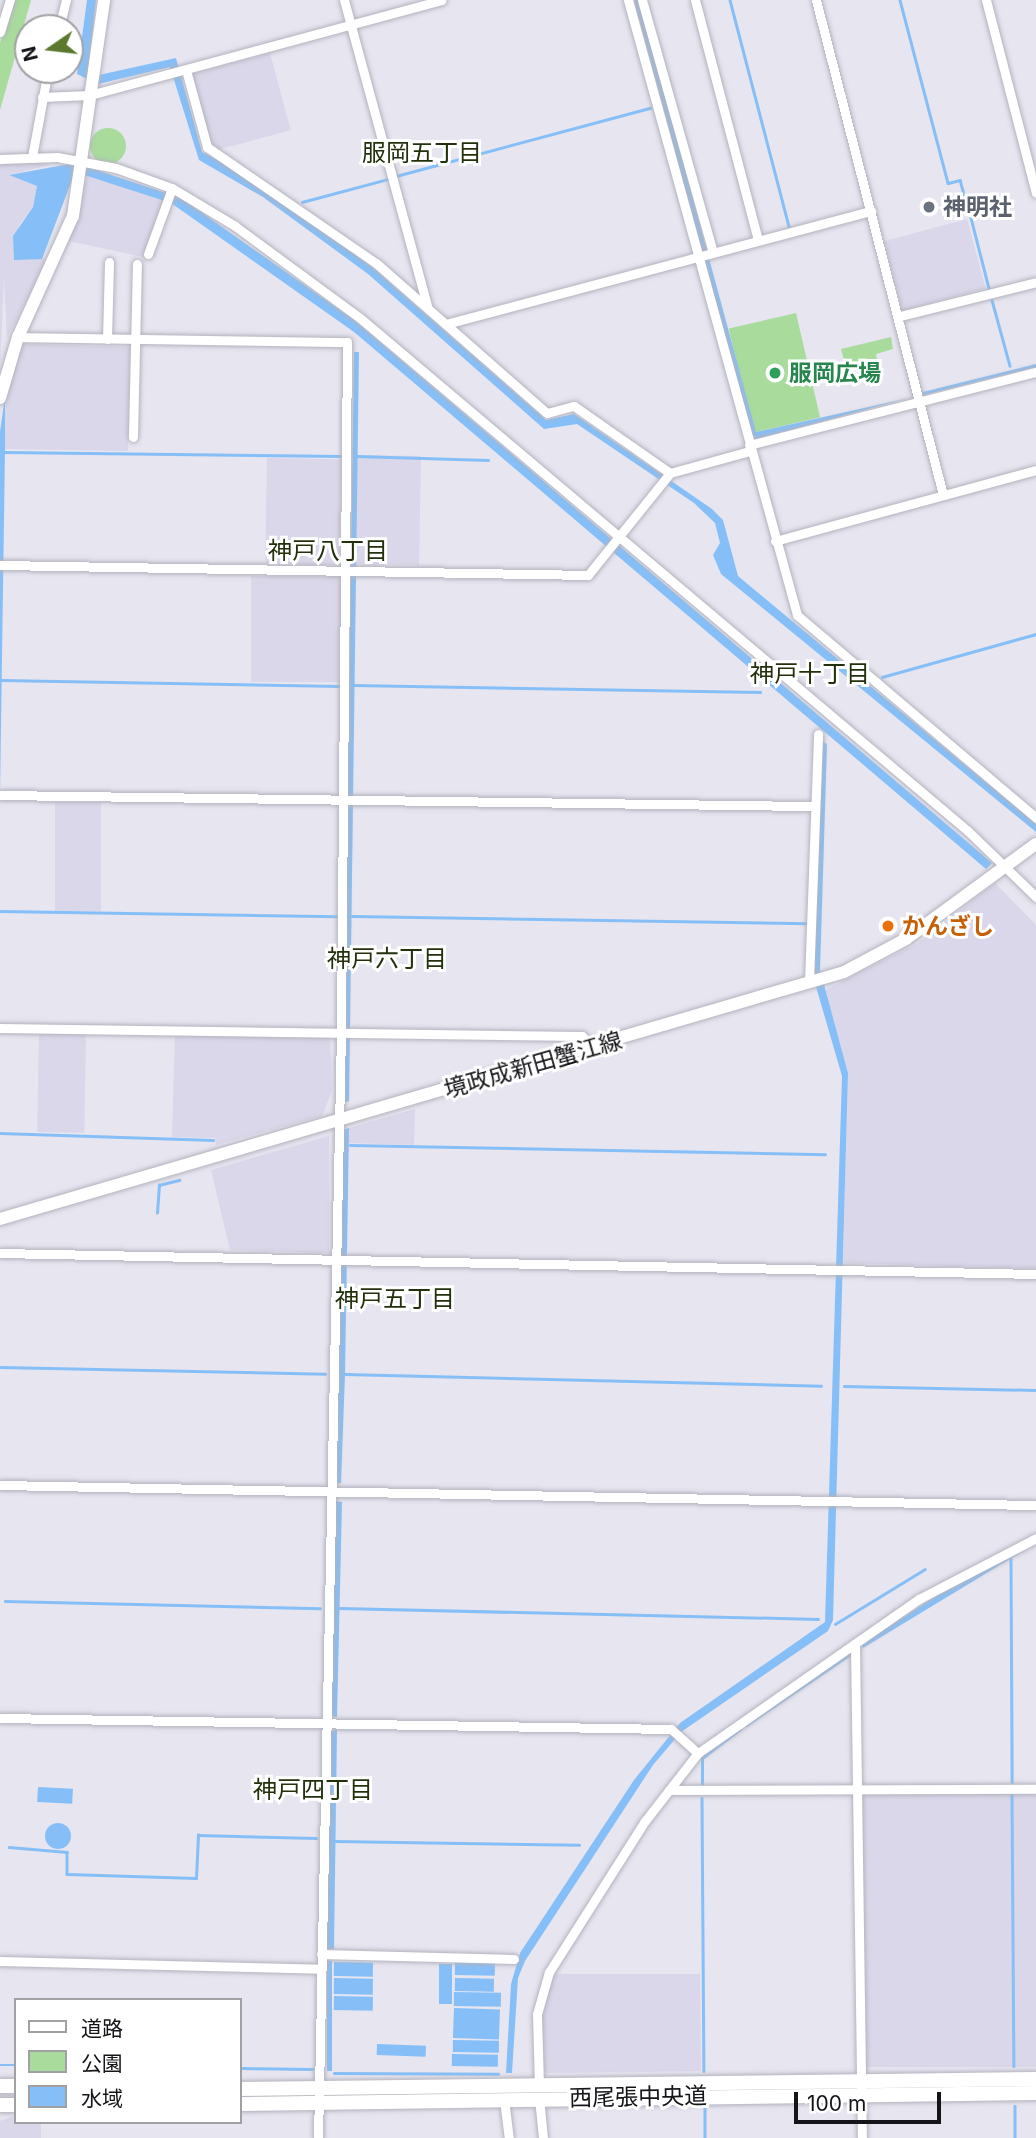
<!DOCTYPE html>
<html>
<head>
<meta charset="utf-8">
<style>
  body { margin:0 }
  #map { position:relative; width:1036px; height:2138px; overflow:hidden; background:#e6e5f0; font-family:Inter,"Noto Sans JP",sans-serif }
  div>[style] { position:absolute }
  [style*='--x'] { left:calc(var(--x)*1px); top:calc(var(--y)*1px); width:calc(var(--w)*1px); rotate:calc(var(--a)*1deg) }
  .built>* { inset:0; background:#d9d7e9; transform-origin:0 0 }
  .green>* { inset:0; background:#a9db9d; transform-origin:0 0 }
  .round { border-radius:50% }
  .water>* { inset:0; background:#86bff7; transform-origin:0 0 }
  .stream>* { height:2.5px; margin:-1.25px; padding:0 1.25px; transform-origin:1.25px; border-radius:1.25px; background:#86bff7 }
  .roads { filter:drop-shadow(0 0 2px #b3b3bd) drop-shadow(0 0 2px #b3b3bd) }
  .street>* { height:9px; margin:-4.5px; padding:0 4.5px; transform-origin:4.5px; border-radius:4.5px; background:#fff }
  .secondary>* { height:12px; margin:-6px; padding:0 6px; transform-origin:6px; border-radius:6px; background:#fff }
  .primary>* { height:14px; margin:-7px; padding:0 7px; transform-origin:7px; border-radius:7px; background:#fff }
  .dots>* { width:19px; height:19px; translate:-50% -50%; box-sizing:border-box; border:4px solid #fff; border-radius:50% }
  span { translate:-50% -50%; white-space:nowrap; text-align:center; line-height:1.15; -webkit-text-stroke:6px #fff; paint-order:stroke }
  .worship-label { font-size:23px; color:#5b616d; font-weight:700 }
  .left { translate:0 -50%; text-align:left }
  .leisure-label { font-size:23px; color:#27864d; font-weight:700 }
  .food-label { font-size:23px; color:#c56008; font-weight:700 }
  .street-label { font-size:23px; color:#151519 }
  .neighbourhood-label { font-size:24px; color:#22300c }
  .legend { position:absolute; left:14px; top:1998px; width:228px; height:126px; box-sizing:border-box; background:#fff; border:2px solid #a1a1a3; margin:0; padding:9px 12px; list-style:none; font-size:21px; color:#151519 }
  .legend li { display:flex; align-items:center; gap:14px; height:35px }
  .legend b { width:35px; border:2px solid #a1a1a3 }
  .north { position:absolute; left:14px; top:14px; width:70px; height:70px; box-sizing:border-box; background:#fff; border:2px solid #a1a1a3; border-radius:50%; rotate:256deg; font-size:19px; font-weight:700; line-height:28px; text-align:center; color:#151519 }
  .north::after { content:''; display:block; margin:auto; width:24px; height:32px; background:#5b792e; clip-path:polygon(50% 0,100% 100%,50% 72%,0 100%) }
  .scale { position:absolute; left:794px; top:2092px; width:147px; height:32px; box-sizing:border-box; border:4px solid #151519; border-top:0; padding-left:9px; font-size:21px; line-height:24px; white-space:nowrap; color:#151519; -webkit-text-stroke:5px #fff; paint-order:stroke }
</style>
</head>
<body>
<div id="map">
  <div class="built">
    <div style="left:270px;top:53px;width:80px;height:82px;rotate:75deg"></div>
    <div style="clip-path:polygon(25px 160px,49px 165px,9px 175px,37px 186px,33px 207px,19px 225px,16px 250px,19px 257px,48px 259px,7px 338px,4px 277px,0 370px,0 165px)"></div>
    <div style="clip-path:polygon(87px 175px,165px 201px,143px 257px,69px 241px)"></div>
    <div style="left:967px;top:219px;width:72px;height:86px;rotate:75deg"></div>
    <div style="clip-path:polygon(20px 344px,130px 347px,128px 451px,5px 449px,5px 396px)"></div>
    <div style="left:357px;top:455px;width:64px;height:109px;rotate:1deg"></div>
    <div style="left:267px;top:458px;width:74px;height:106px;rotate:1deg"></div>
    <div style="left:251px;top:576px;width:90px;height:106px"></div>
    <div style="left:55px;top:802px;width:46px;height:109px"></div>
    <div style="clip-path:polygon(995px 883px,1036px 925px,1036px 1268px,843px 1263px,848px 1073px,825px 990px,918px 943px)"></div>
    <div style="left:39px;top:1032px;width:47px;height:100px;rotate:1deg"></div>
    <div style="clip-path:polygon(175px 1035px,330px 1038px,332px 1091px,322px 1116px,216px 1145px,215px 1138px,172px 1137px)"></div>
    <div style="clip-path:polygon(415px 1109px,414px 1145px,349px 1143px,349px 1128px)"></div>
    <div style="clip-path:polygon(329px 1136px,329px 1253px,230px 1250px,211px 1170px)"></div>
    <div style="left:1036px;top:1793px;width:274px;height:175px;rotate:90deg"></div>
    <div style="clip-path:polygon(552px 1974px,700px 1974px,701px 2071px,547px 2073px,541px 2068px,542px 2009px)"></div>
    <div style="clip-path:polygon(16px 2115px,16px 2122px,41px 2122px,41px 2138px,0 2138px,0 2121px)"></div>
  </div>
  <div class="green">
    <div style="clip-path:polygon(14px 0,31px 0,0 110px,0 43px)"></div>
    <div class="round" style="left:90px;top:128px;width:36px;height:36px"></div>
    <div style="left:796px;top:313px;width:107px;height:69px;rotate:77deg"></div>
    <div style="clip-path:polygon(891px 337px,893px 349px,876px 354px,877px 360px,846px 368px,841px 349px)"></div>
  </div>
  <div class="water">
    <div style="clip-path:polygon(87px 0,96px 0,88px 71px,99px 75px,176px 58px,202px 152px,255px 180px,373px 268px,546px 420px,574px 414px,712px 509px,723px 520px,738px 576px,1036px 824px,1036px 832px,721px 574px,713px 555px,720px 543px,715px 523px,694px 503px,577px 424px,544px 429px,368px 274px,263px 197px,199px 160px,170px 67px,98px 84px,77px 74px)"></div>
    <div style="clip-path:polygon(634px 0,639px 0,756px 432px,909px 398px,756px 439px,752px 434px)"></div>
    <div style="clip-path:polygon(75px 163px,181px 198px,354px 320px,992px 863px,986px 869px,354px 332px,171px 203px,75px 172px,42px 259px,14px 260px,13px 236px,33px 207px,37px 186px,9px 175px)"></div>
    <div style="clip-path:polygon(354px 352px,359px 352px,349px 1101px,343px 1103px)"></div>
    <div style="clip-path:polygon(5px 396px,5px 449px,0 796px,0 432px)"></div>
    <div style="clip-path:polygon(820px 740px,827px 744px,820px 970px,848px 1073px,833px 1620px,828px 1631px,681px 1732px,653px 1765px,525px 1961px,518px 1978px,512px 2073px,506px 2073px,511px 1984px,520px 1953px,634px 1780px,680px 1723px,825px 1622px,842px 1076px,812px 973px)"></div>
    <div style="clip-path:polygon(349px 1128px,345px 1374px,341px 1483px,336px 1483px,343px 1130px)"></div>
    <div style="clip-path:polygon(335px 1501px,342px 1502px,337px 1717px,331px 1716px)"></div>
    <div style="clip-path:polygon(1036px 1543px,863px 1648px,861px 1645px,962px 1579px)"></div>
    <div style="clip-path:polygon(337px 1729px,334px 1949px,327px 1949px,331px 1732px)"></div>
    <div style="left:38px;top:1787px;width:35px;height:15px;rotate:3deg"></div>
    <div class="round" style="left:45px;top:1823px;width:26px;height:26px"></div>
    <div style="left:327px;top:1961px;width:5px;height:110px"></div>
    <div style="left:334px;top:1962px;width:39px;height:14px;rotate:1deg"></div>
    <div style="left:455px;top:1962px;width:40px;height:13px;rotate:1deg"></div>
    <div style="left:439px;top:1964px;width:13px;height:40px"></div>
    <div style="left:334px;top:1978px;width:39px;height:16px;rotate:1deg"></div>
    <div style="left:455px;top:1978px;width:39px;height:13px;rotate:1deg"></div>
    <div style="left:454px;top:1992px;width:47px;height:14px;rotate:1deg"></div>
    <div style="left:334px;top:1996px;width:39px;height:14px;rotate:1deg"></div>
    <div style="left:454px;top:2008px;width:46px;height:30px;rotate:2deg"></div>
    <div style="left:453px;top:2040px;width:46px;height:12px;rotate:1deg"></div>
    <div style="left:377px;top:2044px;width:49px;height:11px;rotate:2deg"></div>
    <div style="left:452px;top:2054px;width:46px;height:12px;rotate:1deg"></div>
  </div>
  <div class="stream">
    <div style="--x:730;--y:0;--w:234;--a:75.4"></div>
    <div style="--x:900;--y:0;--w:189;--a:75.3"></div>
    <div style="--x:948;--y:183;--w:12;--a:-14"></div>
    <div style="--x:960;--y:180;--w:15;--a:74"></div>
    <div style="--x:396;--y:176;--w:263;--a:-15"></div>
    <div style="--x:302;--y:202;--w:89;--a:-15"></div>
    <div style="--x:967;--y:202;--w:89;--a:75.7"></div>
    <div style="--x:992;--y:300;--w:68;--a:74.7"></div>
    <div style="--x:923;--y:393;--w:116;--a:-13.9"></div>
    <div style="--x:4;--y:452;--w:337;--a:0.7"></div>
    <div style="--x:357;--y:456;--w:131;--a:1.7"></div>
    <div style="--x:882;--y:677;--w:160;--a:-15.6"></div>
    <div style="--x:1;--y:680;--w:338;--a:1"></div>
    <div style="--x:353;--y:685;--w:407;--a:1"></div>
    <div style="--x:0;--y:911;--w:336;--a:0.9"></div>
    <div style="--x:352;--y:916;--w:454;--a:0.9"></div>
    <div style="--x:0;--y:1133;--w:213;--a:1.9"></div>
    <div style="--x:350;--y:1145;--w:475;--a:1.1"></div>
    <div style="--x:157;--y:1213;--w:28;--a:-86"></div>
    <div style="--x:159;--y:1185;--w:21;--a:-14"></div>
    <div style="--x:0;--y:1367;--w:325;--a:1.2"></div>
    <div style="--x:345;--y:1374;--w:476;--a:1.4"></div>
    <div style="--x:844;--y:1386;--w:192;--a:1.2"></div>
    <div style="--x:1011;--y:1559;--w:223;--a:89.7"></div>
    <div style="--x:5;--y:1601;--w:315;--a:1.3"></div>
    <div style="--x:339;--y:1608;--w:479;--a:1.3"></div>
    <div style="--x:835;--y:1624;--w:105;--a:-31.4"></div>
    <div style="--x:746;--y:1725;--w:126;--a:-34.3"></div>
    <div style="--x:702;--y:1784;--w:26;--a:-90"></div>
    <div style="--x:702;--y:1758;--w:48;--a:-37.3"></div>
    <div style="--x:1012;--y:1795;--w:271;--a:89.6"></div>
    <div style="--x:702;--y:1798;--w:273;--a:89.6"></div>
    <div style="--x:335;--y:1841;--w:244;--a:0.9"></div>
    <div style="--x:9;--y:1847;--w:58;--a:4.9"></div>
    <div style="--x:67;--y:1852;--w:22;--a:90"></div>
    <div style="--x:67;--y:1874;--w:129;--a:1.8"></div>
    <div style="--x:196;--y:1878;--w:43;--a:-87.3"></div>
    <div style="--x:198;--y:1835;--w:118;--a:1.5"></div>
    <div style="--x:0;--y:2065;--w:16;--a:0"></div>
    <div style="--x:240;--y:2068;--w:72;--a:0.8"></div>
    <div style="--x:334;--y:2073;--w:164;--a:0.3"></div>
    <div style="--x:1015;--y:2106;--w:32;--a:90"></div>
    <div style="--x:705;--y:2108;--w:30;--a:90"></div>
  </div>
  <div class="roads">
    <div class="street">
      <div style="--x:344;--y:0;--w:316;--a:74.8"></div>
      <div style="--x:628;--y:0;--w:638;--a:74.63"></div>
      <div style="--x:797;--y:615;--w:314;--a:40.3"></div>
      <div style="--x:642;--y:0;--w:262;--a:74.3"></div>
      <div style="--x:695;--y:0;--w:248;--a:75.3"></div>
      <div style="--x:816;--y:0;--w:511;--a:75.61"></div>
      <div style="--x:986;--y:0;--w:199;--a:75.5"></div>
      <div style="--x:59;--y:28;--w:29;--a:-76"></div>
      <div style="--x:0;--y:32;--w:34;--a:-73"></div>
      <div style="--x:186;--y:70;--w:80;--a:74.7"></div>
      <div style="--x:207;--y:147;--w:205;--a:34.5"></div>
      <div style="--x:376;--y:263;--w:227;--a:41.3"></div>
      <div style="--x:547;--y:413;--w:28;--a:-15"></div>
      <div style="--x:574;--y:406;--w:117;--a:34.9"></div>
      <div style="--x:670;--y:473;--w:83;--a:-15.4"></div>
      <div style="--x:42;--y:97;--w:48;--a:-2.4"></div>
      <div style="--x:90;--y:95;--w:364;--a:-15.1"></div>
      <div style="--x:32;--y:157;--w:88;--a:-79.6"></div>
      <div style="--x:0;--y:159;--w:57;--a:-2"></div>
      <div style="--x:57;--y:157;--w:60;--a:10.6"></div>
      <div style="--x:116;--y:168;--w:59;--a:19.7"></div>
      <div style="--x:172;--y:188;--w:74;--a:31.1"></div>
      <div style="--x:235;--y:226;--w:155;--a:36.4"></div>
      <div style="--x:360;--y:318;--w:796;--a:40.16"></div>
      <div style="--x:968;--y:831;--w:95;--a:44.1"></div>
      <div style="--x:148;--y:254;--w:70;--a:-70"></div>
      <div style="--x:900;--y:316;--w:140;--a:-14"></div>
      <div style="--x:446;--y:324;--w:440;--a:-14.9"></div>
      <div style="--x:18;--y:337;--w:329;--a:0.9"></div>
      <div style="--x:347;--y:342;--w:690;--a:90.5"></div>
      <div style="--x:341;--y:1032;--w:1106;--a:91.19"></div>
      <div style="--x:107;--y:339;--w:77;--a:-88.5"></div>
      <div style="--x:133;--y:437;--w:173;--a:-88.7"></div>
      <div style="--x:749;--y:445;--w:296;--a:-14.3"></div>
      <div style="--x:775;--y:541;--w:270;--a:-15.2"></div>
      <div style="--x:0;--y:565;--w:588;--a:0.97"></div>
      <div style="--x:588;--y:575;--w:131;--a:-51.2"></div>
      <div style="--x:0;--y:795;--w:813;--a:0.78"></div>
      <div style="--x:809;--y:982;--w:248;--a:-87.9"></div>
      <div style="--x:0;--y:1028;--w:582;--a:0.79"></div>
      <div style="--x:582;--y:1036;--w:15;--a:48"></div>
      <div style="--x:0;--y:1253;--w:1036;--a:1.16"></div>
      <div style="--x:0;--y:1485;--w:1036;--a:1.11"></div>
      <div style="--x:855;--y:1644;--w:494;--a:89.2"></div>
      <div style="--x:0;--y:1718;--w:671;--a:0.94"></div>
      <div style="--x:671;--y:1729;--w:36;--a:42"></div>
      <div style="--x:669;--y:1790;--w:367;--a:-0.2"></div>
      <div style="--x:321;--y:1954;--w:193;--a:1.5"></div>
      <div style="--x:0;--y:1961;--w:321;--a:1.4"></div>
      <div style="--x:539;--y:2086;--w:72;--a:-91.6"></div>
      <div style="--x:537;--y:2014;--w:44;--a:-74.1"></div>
      <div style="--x:549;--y:1972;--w:179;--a:-57.6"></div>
      <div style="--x:645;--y:1821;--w:86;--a:-52.1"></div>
      <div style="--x:698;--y:1753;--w:269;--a:-34.9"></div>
      <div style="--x:919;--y:1599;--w:132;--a:-27.5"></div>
      <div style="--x:539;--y:2098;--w:40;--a:84.3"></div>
      <div style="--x:504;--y:2099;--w:39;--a:83"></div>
    </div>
    <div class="secondary">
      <div style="--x:0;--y:398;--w:64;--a:-73.6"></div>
      <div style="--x:18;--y:337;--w:133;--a:-65.6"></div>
      <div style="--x:73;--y:216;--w:218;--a:-81.8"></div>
      <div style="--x:0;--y:1219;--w:879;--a:-16.31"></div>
      <div style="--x:844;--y:972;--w:70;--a:-28"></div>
      <div style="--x:906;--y:939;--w:161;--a:-36.2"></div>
    </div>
    <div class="primary">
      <div style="--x:0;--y:2086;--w:16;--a:0"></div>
      <div style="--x:240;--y:2089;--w:796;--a:-0.72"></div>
      <div style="--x:240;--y:2104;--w:796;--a:-0.79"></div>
      <div style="--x:0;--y:2105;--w:16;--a:0"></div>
    </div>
  </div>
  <div class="dots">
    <div style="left:929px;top:207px;background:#6b7280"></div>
    <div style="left:775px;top:373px;background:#2e9e5b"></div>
    <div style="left:888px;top:926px;background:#e8710a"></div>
  </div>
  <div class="worship-label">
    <span class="left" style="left:943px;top:207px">神明社</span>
  </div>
  <div class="leisure-label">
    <span class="left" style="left:789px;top:373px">服岡広場</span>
  </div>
  <div class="food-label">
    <span class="left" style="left:902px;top:926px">かんざし</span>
  </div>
  <div class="street-label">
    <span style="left:533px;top:1065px;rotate:-16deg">境政成新田蟹江線</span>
    <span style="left:638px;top:2097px;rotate:-1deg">西尾張中央道</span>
  </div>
  <div class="neighbourhood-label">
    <span style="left:422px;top:153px">服岡五丁目</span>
    <span style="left:328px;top:551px">神戸八丁目</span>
    <span style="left:810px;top:674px">神戸十丁目</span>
    <span style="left:387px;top:959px">神戸六丁目</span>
    <span style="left:395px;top:1299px">神戸五丁目</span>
    <span style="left:313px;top:1790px">神戸四丁目</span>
  </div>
  <ul class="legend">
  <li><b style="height:9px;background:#fff"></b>道路</li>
  <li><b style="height:19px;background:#a9db9d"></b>公園</li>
  <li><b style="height:19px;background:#86bff7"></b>水域</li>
  </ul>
  <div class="north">N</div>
  <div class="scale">100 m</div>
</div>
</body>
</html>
